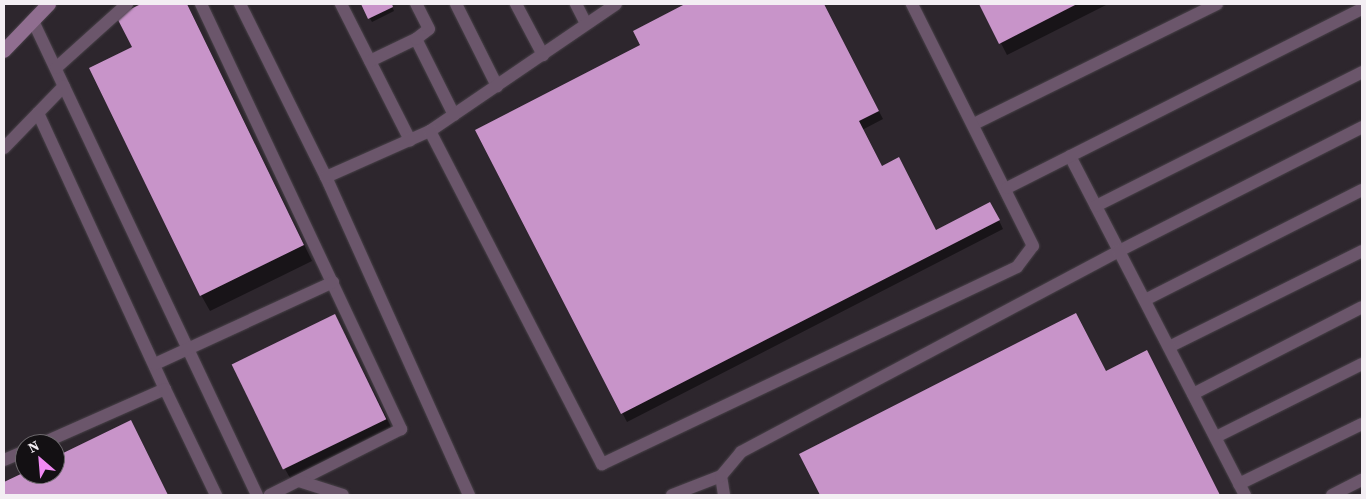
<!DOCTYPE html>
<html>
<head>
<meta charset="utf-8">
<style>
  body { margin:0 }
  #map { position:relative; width:1366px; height:499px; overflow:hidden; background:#2d262d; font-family:"Source Serif 4",serif }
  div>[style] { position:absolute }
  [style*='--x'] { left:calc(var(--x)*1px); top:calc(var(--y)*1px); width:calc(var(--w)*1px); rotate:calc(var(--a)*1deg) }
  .shadow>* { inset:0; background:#0007 }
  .building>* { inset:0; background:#c894c9; transform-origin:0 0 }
  .roads { filter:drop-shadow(0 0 1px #494249) drop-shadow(0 0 1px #494249) }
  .service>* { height:12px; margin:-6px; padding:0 6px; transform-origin:6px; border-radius:6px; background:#6b566b }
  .secondary>* { height:14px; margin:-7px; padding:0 7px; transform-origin:7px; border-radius:7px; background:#906e90 }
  span { translate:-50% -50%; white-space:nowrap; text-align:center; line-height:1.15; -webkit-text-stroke:5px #131013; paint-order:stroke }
  .frame { position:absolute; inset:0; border:5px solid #f3eef3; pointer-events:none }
  .north { position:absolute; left:15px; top:434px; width:50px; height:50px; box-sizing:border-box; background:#131013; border:1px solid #6d696d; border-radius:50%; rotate:333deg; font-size:14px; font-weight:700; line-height:20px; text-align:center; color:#f3eef3 }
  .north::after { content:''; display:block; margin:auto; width:18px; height:22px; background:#f18af4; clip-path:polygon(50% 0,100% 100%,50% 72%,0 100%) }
</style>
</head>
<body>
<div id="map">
  <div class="shadow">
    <div style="clip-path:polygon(144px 4px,187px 4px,312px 261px,210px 311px,201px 295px,133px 48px,118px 16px)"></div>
    <div style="clip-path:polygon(362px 4px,391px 4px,394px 11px,372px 22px)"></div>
    <div style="clip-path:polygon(688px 4px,823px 4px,883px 119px,862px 130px,882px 167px,936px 232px,995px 212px,1003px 229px,627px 422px,477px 131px,642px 46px,634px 31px)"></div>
    <div style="clip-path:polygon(981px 4px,1108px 4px,1007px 55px)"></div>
    <div style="clip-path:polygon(343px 331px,395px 435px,294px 485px,285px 469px)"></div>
    <div style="clip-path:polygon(1153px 364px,1220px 495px,821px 495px,800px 454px,1106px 372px)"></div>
    <div style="clip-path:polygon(131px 422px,168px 495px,4px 495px,4px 484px,25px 473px,55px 474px,55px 459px)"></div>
  </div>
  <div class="building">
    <div style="clip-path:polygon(141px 4px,187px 4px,304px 245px,200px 296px,89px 68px,132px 47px,116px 16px)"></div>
    <div style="clip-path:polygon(361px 4px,392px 4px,393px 7px,368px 19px)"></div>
    <div style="clip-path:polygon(685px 4px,824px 4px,879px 111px,859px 121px,882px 166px,899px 157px,936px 230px,990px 202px,1000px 220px,621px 414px,475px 130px,640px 45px,633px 31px)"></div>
    <div style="clip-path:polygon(979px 4px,1077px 4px,999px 44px)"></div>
    <div style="clip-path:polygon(1076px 313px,1106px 371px,1147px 350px,1220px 495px,820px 495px,799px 454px)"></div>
    <div style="left:335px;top:314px;width:117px;height:115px;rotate:64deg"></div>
    <div style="clip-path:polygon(131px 420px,168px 495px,4px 495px,4px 482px,25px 472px,55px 474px,55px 457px)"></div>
  </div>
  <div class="roads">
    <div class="service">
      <div style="--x:201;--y:4;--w:470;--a:64.8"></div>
      <div style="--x:401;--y:429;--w:147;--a:153.3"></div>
      <div style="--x:240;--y:4;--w:193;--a:63.6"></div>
      <div style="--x:326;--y:177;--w:349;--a:65.8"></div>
      <div style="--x:341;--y:4;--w:153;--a:63.1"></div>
      <div style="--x:456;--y:4;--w:92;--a:63.4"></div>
      <div style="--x:516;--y:4;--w:58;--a:62.1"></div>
      <div style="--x:576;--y:4;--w:22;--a:63"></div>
      <div style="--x:33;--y:21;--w:524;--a:64.71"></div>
      <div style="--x:416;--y:39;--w:85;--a:63.4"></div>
      <div style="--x:370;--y:61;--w:51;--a:-25.6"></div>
      <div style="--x:416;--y:39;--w:16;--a:-38"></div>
      <div style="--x:429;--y:29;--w:28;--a:-117"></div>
      <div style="--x:56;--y:68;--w:96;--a:-42"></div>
      <div style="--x:38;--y:113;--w:304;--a:65.3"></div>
      <div style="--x:165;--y:389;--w:136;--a:156.1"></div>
      <div style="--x:974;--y:124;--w:271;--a:-26.3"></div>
      <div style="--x:430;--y:131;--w:225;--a:-34.3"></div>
      <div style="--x:4;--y:148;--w:86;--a:-45.9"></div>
      <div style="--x:1070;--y:156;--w:107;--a:62.7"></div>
      <div style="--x:1119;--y:251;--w:273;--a:-27"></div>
      <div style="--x:326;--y:177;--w:114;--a:-23.9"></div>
      <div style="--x:430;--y:131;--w:375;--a:62.7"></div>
      <div style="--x:602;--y:464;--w:459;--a:-25.4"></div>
      <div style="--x:1017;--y:267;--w:26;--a:-53"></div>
      <div style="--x:1033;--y:246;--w:271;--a:-116.6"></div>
      <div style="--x:1007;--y:188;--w:398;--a:-26.8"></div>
      <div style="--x:1096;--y:206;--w:298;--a:-26.7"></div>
      <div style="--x:1145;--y:300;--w:243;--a:-26.9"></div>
      <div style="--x:1169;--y:347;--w:216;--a:-26.4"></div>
      <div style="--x:155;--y:364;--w:196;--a:-24.7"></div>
      <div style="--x:165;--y:389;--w:118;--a:64.3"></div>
      <div style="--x:1193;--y:394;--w:190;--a:-27.2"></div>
      <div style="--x:1216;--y:437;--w:163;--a:-26.6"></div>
      <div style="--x:4;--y:460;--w:23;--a:-23"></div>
      <div style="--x:721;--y:476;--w:19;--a:81"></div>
      <div style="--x:299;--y:481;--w:46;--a:17.7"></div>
      <div style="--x:1239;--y:484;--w:137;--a:-26"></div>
      <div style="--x:672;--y:495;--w:53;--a:-21.2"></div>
      <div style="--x:721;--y:476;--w:31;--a:-50"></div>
      <div style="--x:741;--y:452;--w:428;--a:-28"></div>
      <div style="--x:1119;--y:251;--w:275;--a:62.7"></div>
      <div style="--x:1332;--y:495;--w:34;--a:-27"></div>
    </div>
    <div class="secondary">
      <div style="--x:4;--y:51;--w:65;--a:-46.2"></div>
    </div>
  </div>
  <div class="frame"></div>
  <div class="north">N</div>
</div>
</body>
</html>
